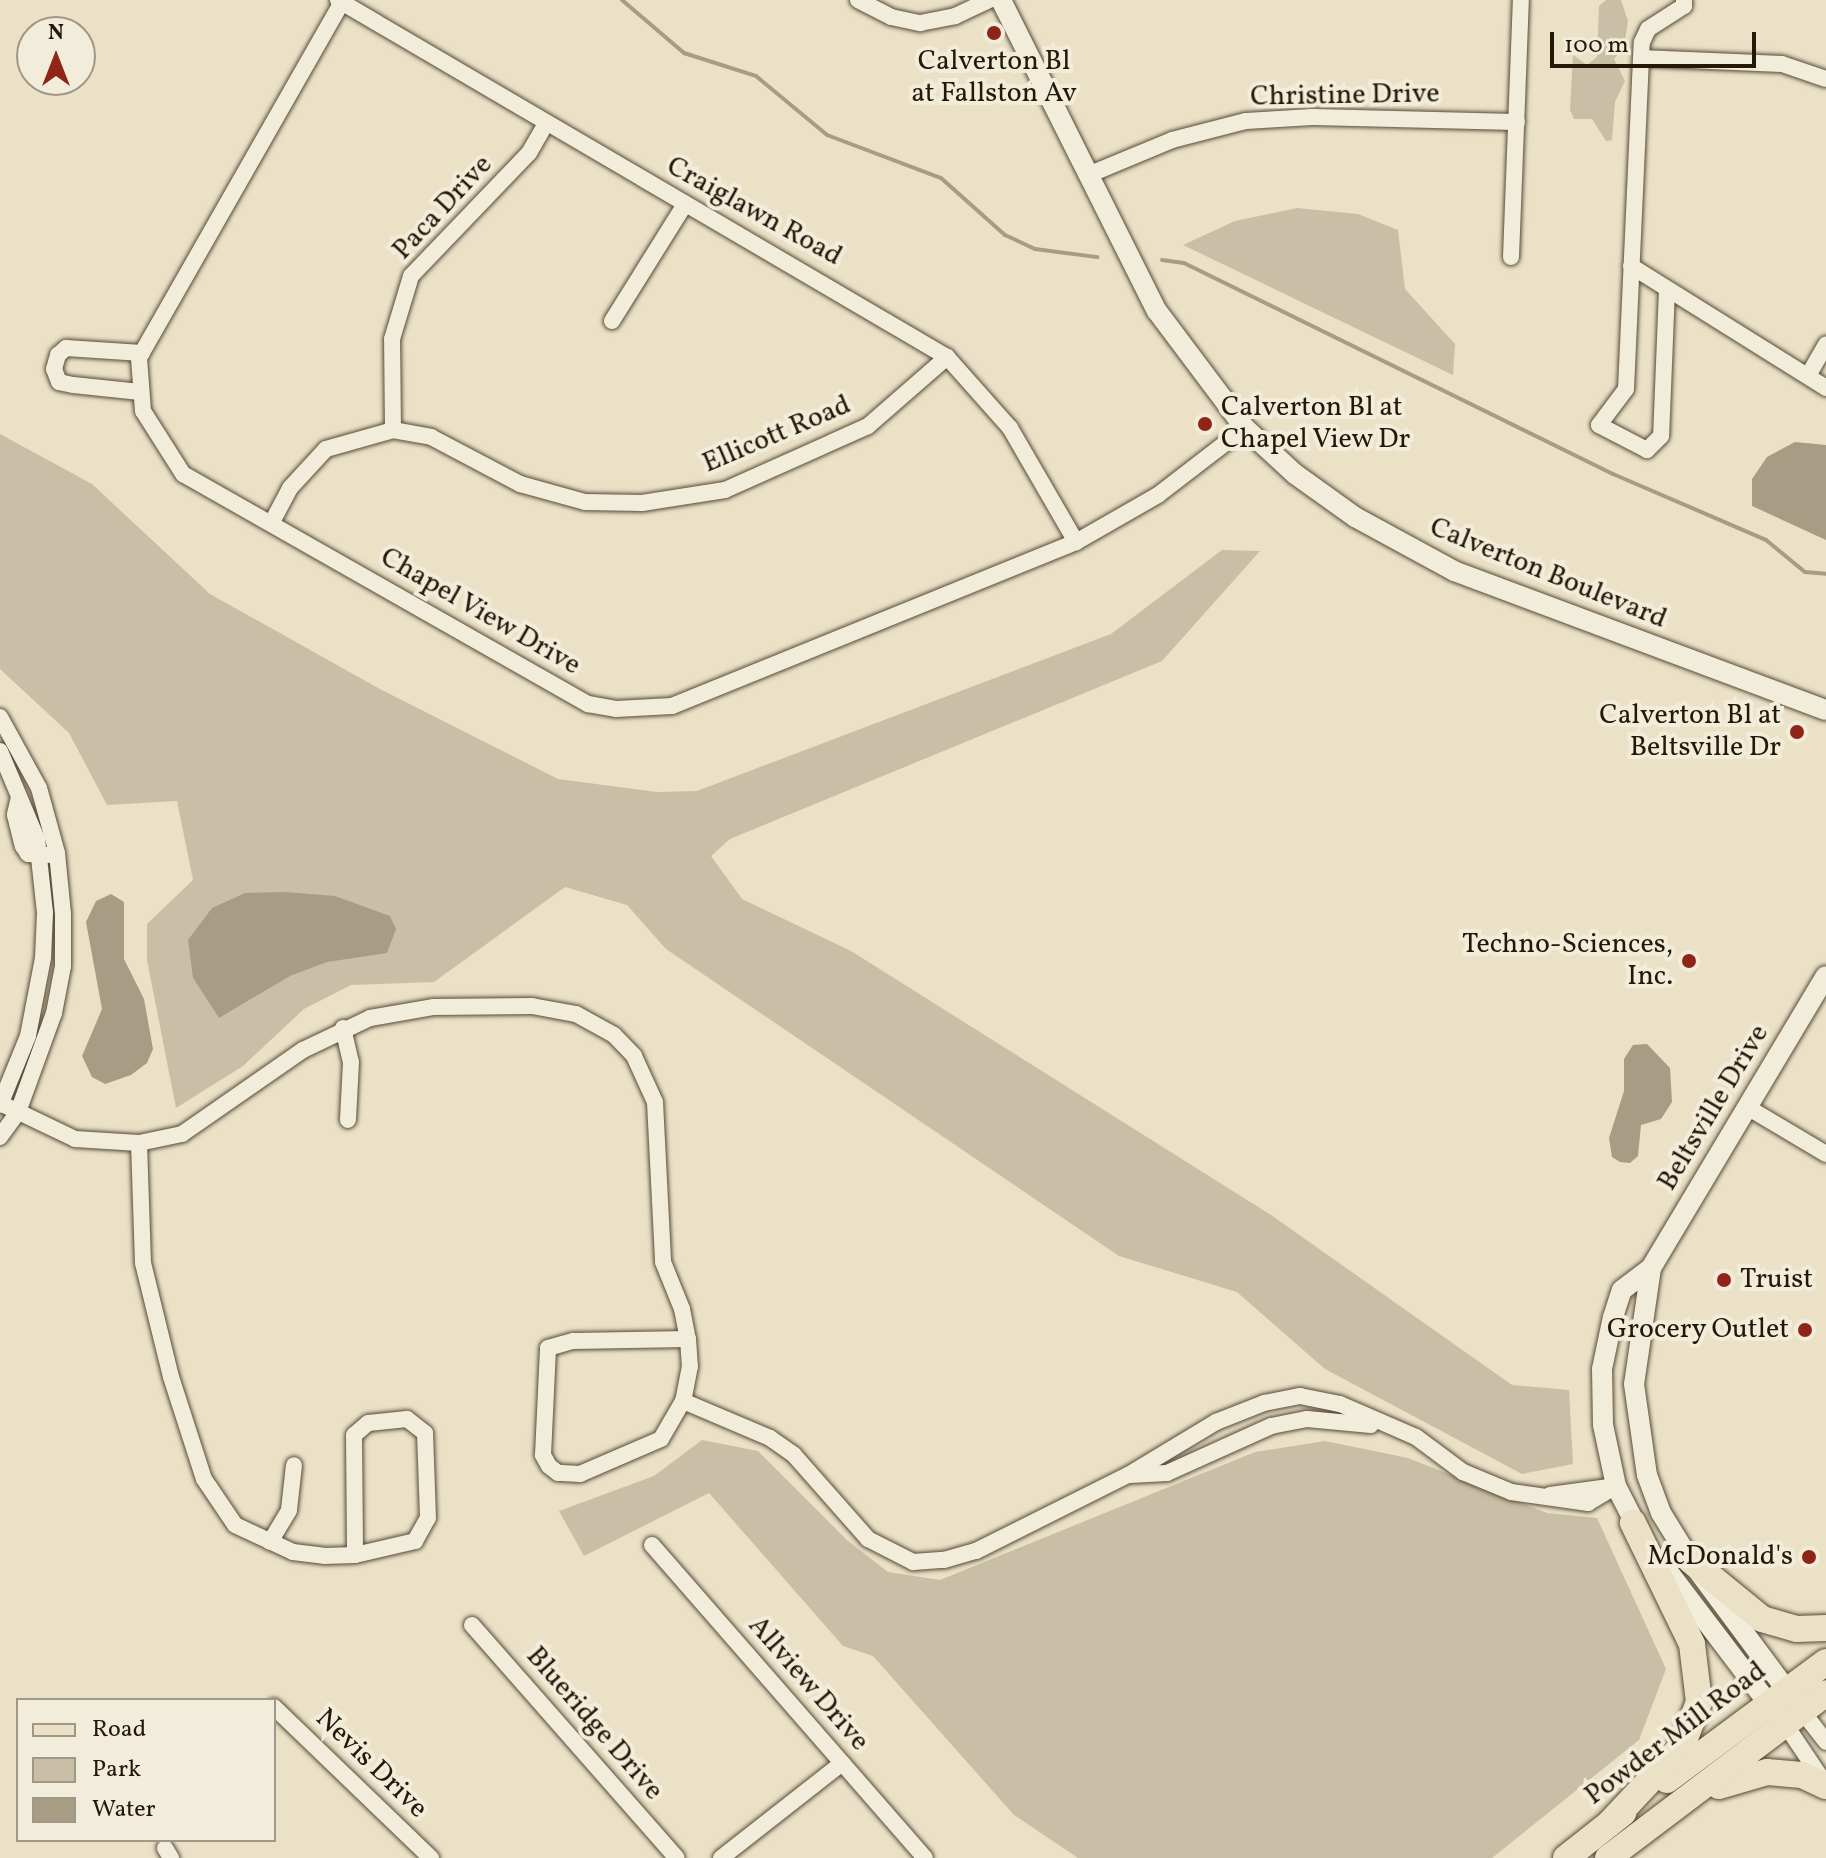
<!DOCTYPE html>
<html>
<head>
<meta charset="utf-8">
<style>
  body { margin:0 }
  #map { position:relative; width:1826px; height:1858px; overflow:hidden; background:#ebe1c7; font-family:Vollkorn,serif }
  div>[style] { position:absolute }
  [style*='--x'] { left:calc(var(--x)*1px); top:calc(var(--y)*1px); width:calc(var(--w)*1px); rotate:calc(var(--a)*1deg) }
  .green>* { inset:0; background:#c9bfa6 }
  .water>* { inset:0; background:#a79d85 }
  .stream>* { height:4px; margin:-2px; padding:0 2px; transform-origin:2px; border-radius:2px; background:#a79d85 }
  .roads { filter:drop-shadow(0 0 2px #564a36) drop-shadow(0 0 2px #564a36) }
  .minor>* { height:16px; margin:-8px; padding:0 8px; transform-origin:8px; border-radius:8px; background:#f2ecdb }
  .tertiary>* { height:20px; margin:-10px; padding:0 10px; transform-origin:10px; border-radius:10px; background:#f2ecdb }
  .primary>* { height:26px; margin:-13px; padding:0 13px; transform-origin:13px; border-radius:13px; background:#ebe1c7 }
  .dots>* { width:22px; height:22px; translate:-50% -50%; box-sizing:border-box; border:4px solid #f2ecdb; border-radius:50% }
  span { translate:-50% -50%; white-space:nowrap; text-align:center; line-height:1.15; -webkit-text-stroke:8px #f2ecdb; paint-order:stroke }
  .poi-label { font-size:28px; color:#241806 }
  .left { translate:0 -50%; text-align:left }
  .right { translate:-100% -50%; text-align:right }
  .street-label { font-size:28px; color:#241806 }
  .legend { position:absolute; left:16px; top:1698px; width:260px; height:144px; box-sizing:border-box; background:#f2ecdb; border:2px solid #a09786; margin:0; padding:10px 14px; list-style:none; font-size:24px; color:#241806 }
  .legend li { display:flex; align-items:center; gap:16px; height:40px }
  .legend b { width:40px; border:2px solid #a09786 }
  .north { position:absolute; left:16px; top:16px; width:80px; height:80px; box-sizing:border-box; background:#f2ecdb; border:2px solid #a09786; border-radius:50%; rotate:0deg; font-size:22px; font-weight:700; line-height:32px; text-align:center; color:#241806 }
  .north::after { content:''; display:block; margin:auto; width:28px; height:36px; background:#8f2418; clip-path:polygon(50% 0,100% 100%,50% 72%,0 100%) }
  .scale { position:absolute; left:1550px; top:32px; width:206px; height:36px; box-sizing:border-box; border:4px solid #241806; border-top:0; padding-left:10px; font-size:24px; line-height:28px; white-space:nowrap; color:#241806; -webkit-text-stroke:6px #f2ecdb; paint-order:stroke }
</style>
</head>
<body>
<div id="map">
  <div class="green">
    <div style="clip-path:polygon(1606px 0,1621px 0,1628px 21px,1624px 48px,1614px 59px,1625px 81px,1615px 102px,1612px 140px,1606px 141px,1592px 119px,1574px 119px,1570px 110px,1573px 55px,1587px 65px,1597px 57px,1599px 6px)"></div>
    <div style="clip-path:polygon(1297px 208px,1358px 214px,1398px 230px,1405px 289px,1455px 344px,1453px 375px,1183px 245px,1235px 221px)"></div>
    <div style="clip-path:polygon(0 434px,92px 484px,210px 594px,378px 688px,558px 779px,657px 792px,697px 791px,1111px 634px,1222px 550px,1260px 551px,1162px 661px,730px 839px,711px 856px,742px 899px,851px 951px,1271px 1215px,1512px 1385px,1569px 1390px,1573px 1464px,1522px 1474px,1325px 1369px,1237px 1292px,1119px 1256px,666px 949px,627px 905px,565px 887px,434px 982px,351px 985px,304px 1009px,243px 1066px,176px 1108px,147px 960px,147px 924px,193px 880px,177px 801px,107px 805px,69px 733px,0 669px)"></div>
    <div style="clip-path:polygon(702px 1440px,758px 1451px,847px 1540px,888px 1572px,940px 1580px,1255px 1452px,1325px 1441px,1408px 1458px,1547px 1513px,1597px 1518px,1666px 1669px,1639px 1740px,1492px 1858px,1078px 1858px,1014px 1815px,873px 1656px,843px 1646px,709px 1493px,584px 1556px,559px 1511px,654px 1476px)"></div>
  </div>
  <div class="water">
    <div style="clip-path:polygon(1795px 442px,1826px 445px,1826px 540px,1752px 506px,1752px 479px,1767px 457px)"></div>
    <div style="clip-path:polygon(285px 892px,335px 896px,390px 916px,396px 929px,387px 953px,327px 962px,290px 976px,219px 1018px,193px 978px,188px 940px,212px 908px,245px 893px)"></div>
    <div style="clip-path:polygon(111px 894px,124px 902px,124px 959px,144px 999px,153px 1049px,147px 1063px,131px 1075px,105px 1084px,92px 1077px,82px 1056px,102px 1009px,86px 922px,96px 901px)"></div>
    <div style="clip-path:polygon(1647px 1044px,1670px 1068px,1672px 1102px,1661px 1119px,1641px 1125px,1638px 1156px,1630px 1163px,1620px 1162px,1612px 1157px,1609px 1138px,1624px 1091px,1624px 1059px,1633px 1045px)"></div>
  </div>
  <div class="stream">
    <div style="--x:622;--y:0;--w:82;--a:40.5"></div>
    <div style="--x:684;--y:53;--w:76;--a:17.7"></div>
    <div style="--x:756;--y:76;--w:92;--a:39.7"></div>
    <div style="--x:827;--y:135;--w:122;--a:20.7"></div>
    <div style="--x:941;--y:178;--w:86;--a:41.7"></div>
    <div style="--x:1005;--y:235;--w:33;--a:25"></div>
    <div style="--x:1035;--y:249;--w:63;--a:7.4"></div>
    <div style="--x:1162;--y:260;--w:22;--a:8"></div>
    <div style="--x:1184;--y:263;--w:478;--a:26.2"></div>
    <div style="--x:1613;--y:474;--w:167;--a:23.3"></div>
    <div style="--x:1766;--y:540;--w:50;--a:39.4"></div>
    <div style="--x:1805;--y:572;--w:21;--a:5"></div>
  </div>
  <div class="roads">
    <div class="minor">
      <div style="--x:338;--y:0;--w:706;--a:30.38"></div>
      <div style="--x:947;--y:357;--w:95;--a:48.4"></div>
      <div style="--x:1010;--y:428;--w:132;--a:59.9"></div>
      <div style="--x:858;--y:0;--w:37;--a:27"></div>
      <div style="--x:891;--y:17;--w:30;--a:12"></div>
      <div style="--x:920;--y:23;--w:36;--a:-11"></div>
      <div style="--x:955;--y:16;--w:38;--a:-25"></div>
      <div style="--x:342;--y:2;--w:410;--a:119.7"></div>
      <div style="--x:139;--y:358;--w:53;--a:85.7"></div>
      <div style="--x:143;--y:411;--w:75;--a:57.6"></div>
      <div style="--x:183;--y:474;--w:466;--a:29.6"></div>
      <div style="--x:588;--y:704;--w:28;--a:10"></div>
      <div style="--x:616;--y:709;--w:56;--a:-3.1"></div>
      <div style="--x:672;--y:706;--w:436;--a:-22.1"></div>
      <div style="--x:1076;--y:542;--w:95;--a:-29.8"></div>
      <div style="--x:1158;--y:495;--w:110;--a:-37.6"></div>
      <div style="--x:1641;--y:58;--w:141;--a:2.4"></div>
      <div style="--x:1782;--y:64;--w:46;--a:18.8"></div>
      <div style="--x:1088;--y:175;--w:91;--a:-22.6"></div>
      <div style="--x:1172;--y:140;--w:76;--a:-14.4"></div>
      <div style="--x:1246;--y:121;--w:66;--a:-3.5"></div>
      <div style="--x:1312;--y:117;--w:205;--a:1.4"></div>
      <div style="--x:1511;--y:257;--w:257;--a:-87.8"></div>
      <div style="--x:1631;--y:266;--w:230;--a:32"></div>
      <div style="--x:1667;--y:289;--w:147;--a:92.3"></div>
      <div style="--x:1661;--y:436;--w:20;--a:135"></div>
      <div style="--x:1647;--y:450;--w:54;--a:-152.5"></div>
      <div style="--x:1599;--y:425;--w:45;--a:-53.1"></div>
      <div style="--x:1626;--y:389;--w:347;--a:-87.4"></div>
      <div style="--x:1642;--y:42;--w:14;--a:-65"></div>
      <div style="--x:1648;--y:29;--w:43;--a:-32.6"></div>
      <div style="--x:1684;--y:6;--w:6;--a:-90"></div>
      <div style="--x:612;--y:321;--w:138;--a:-58"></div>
      <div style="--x:1809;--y:374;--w:34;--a:-60"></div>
      <div style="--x:140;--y:392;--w:67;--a:-174"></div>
      <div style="--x:73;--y:385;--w:14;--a:-168"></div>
      <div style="--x:59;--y:382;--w:14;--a:-111"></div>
      <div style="--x:54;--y:369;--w:15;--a:-74"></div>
      <div style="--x:58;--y:355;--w:11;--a:-41"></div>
      <div style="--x:66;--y:348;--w:76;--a:3.8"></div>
      <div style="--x:393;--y:430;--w:91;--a:-90.6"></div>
      <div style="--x:392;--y:339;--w:66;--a:-73.2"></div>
      <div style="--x:411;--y:276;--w:170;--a:-46.2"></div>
      <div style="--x:529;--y:153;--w:34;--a:-60"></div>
      <div style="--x:272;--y:522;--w:38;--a:-62"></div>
      <div style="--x:290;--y:488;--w:53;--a:-47.3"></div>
      <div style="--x:326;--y:449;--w:70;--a:-15.8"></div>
      <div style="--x:393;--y:430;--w:39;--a:10"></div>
      <div style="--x:431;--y:437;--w:101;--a:27.8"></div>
      <div style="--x:520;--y:484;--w:67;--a:15.5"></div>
      <div style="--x:585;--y:502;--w:57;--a:1"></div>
      <div style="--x:642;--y:503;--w:84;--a:-8.9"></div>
      <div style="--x:725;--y:490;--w:157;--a:-24.1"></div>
      <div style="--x:868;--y:426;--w:105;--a:-41.1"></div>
      <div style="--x:0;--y:717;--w:81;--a:61.2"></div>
      <div style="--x:39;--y:788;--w:67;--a:74.5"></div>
      <div style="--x:57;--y:853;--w:61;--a:84.4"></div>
      <div style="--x:63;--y:914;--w:52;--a:90"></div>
      <div style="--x:63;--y:966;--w:48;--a:100.8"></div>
      <div style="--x:54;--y:1013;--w:105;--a:110"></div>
      <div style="--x:18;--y:1112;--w:31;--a:126"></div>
      <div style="--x:0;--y:751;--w:95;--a:67.2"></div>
      <div style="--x:37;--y:839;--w:74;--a:83.8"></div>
      <div style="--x:45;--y:913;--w:45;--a:92.5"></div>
      <div style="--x:43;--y:958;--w:79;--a:100.9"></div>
      <div style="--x:28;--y:1036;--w:74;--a:112.1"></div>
      <div style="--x:19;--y:797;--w:18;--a:103"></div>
      <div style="--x:15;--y:815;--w:32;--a:76"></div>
      <div style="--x:23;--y:846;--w:9;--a:58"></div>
      <div style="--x:28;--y:854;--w:20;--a:3"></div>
      <div style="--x:343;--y:1028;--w:35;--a:77"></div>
      <div style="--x:351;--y:1062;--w:58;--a:93"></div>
      <div style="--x:0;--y:1103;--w:83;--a:25.6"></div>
      <div style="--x:75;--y:1139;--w:64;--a:3.6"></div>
      <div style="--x:139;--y:1143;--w:44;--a:-11.8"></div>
      <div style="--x:182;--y:1134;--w:147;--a:-34.8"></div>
      <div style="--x:303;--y:1050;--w:74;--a:-25.5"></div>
      <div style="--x:370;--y:1018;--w:65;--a:-9.8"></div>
      <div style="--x:434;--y:1007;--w:98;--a:-0.6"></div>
      <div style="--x:532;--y:1006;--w:45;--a:10.3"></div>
      <div style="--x:576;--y:1014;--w:43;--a:28.9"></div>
      <div style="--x:614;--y:1035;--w:29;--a:46"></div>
      <div style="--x:634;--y:1056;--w:51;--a:65.5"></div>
      <div style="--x:655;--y:1102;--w:160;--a:87.1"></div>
      <div style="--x:663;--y:1262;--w:51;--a:68"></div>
      <div style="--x:682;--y:1309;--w:31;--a:79"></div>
      <div style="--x:688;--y:1339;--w:27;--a:86"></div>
      <div style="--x:690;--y:1366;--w:36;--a:101"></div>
      <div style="--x:683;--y:1401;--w:44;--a:120.1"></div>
      <div style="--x:661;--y:1439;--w:88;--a:156.6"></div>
      <div style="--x:580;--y:1474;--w:22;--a:-177"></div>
      <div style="--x:558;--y:1473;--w:11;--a:-142"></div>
      <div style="--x:549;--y:1466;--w:13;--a:-119"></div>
      <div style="--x:543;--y:1455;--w:107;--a:-87.3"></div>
      <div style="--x:548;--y:1348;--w:26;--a:-16"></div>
      <div style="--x:573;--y:1341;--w:115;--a:-1"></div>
      <div style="--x:1747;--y:1107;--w:92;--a:30.7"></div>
      <div style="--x:139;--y:1143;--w:120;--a:88.1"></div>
      <div style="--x:143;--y:1263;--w:117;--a:76.2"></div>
      <div style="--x:171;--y:1377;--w:107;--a:72.1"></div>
      <div style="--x:204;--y:1479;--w:55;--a:56"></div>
      <div style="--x:235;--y:1525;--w:64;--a:25"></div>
      <div style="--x:293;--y:1552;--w:31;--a:7"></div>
      <div style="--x:324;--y:1556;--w:31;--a:-2"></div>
      <div style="--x:355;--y:1555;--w:62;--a:-13.1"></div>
      <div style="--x:415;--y:1541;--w:26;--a:-61"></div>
      <div style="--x:428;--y:1518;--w:85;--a:-92"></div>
      <div style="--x:425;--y:1433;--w:23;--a:-142"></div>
      <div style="--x:407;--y:1419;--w:39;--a:174"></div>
      <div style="--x:368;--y:1423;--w:18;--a:139"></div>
      <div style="--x:354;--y:1435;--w:120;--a:89.5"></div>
      <div style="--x:683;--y:1401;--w:95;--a:23"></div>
      <div style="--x:770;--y:1438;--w:29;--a:35"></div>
      <div style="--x:794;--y:1455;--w:112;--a:48.6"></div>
      <div style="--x:868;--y:1539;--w:51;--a:27.1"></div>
      <div style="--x:913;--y:1562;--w:31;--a:-4"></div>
      <div style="--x:944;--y:1560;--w:33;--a:-16"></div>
      <div style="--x:976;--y:1551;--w:170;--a:-26.6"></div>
      <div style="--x:1128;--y:1475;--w:103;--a:-31.1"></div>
      <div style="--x:1216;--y:1422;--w:52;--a:-21.6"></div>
      <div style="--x:1264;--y:1403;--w:37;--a:-11"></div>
      <div style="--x:1300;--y:1396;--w:41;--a:11.3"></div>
      <div style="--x:1340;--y:1404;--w:83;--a:23.5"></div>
      <div style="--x:1416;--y:1437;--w:59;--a:36.7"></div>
      <div style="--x:1463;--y:1472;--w:52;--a:22.6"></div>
      <div style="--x:1511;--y:1492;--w:78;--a:8.1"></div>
      <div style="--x:1588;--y:1503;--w:33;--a:-31"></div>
      <div style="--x:1130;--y:1475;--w:37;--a:-3"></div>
      <div style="--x:1167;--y:1473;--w:114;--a:-24.3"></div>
      <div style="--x:1271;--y:1426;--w:37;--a:-11"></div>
      <div style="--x:1307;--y:1419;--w:64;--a:5.4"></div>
      <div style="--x:1550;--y:1495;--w:67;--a:-7.8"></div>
      <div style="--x:270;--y:1542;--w:37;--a:-59"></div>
      <div style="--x:289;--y:1510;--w:45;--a:-83.7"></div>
      <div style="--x:652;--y:1545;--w:415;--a:48.9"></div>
      <div style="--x:472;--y:1625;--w:310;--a:48.7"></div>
      <div style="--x:274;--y:1707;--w:218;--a:43.9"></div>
      <div style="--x:1802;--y:1711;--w:39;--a:52"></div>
      <div style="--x:1785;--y:1724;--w:70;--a:56.1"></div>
      <div style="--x:165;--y:1848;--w:12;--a:59"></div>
      <div style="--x:721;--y:1858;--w:154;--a:-38.1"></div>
    </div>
    <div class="tertiary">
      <div style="--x:1001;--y:0;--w:348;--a:63.4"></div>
      <div style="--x:1157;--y:311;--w:146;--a:53.1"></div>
      <div style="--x:1245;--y:428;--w:68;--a:42.6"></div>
      <div style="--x:1295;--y:474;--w:74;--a:35.6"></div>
      <div style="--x:1355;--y:517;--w:113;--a:28.6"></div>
      <div style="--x:1454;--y:571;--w:397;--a:20.5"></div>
      <div style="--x:1651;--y:1268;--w:117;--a:98.3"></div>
      <div style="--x:1634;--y:1384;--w:92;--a:81.9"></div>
      <div style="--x:1647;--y:1475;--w:40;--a:69.8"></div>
      <div style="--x:1661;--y:1513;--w:55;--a:58.3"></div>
      <div style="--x:1690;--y:1560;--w:174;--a:53.4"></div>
      <div style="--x:1640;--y:1533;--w:53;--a:-117.1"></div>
      <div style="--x:1616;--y:1486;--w:62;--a:-102"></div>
      <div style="--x:1603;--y:1425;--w:56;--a:-91"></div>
      <div style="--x:1602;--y:1369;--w:53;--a:-78.1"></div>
      <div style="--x:1613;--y:1317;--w:28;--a:-72"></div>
      <div style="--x:1622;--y:1290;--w:36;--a:-37"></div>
      <div style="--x:1651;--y:1268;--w:340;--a:-59.1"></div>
      <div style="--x:1661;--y:1562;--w:192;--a:52.8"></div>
    </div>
    <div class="primary">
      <div style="--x:1690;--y:1560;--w:93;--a:39.3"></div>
      <div style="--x:1762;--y:1619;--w:36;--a:16"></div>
      <div style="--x:1797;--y:1629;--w:29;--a:-2"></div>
      <div style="--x:1667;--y:1780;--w:198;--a:-36.6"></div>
      <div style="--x:1719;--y:1786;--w:50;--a:-16.3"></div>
      <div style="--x:1767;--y:1772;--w:35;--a:5"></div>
      <div style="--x:1802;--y:1775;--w:26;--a:25"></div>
      <div style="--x:1610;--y:1823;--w:105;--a:-46.9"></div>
      <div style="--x:1682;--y:1746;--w:47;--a:-68.9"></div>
      <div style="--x:1699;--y:1702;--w:58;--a:-96.9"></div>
      <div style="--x:1692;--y:1644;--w:135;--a:-116"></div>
      <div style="--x:1566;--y:1858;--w:73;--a:-38.3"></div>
      <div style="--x:1608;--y:1858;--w:273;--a:-37.1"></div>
    </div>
  </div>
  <div class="dots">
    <div style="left:994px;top:33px;background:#8f2418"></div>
    <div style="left:1205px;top:424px;background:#8f2418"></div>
    <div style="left:1797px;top:732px;background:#8f2418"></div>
    <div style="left:1689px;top:961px;background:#8f2418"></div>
    <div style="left:1724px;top:1280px;background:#8f2418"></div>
    <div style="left:1805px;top:1330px;background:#8f2418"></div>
    <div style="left:1809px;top:1557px;background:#8f2418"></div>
  </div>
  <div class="poi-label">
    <span style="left:994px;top:78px">Calverton Bl<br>at Fallston Av</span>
    <span class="left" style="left:1221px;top:424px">Calverton Bl at<br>Chapel View Dr</span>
    <span class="right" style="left:1781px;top:732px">Calverton Bl at<br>Beltsville Dr</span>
    <span class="right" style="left:1673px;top:961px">Techno-Sciences,<br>Inc.</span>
    <span class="left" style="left:1740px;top:1280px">Truist</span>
    <span class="right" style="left:1789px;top:1330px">Grocery Outlet</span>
    <span class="right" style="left:1793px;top:1557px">McDonald's</span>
  </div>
  <div class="street-label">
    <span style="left:1345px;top:96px;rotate:-1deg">Christine Drive</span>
    <span style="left:443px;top:208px;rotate:-47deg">Paca Drive</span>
    <span style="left:754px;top:212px;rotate:29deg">Craiglawn Road</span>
    <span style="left:777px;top:435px;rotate:-23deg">Ellicott Road</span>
    <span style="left:1548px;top:574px;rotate:22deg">Calverton Boulevard</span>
    <span style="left:480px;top:612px;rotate:30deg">Chapel View Drive</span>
    <span style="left:1714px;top:1108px;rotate:-59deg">Beltsville Drive</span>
    <span style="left:808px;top:1684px;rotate:49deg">Allview Drive</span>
    <span style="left:594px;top:1724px;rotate:49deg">Blueridge Drive</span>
    <span style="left:1676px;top:1734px;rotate:-37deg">Powder Mill Road</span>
    <span style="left:371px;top:1764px;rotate:44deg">Nevis Drive</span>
  </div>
  <ul class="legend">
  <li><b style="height:10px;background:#ebe1c7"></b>Road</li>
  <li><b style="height:22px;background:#c9bfa6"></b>Park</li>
  <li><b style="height:22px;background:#a79d85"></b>Water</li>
  </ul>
  <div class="north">N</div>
  <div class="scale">100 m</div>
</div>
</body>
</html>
